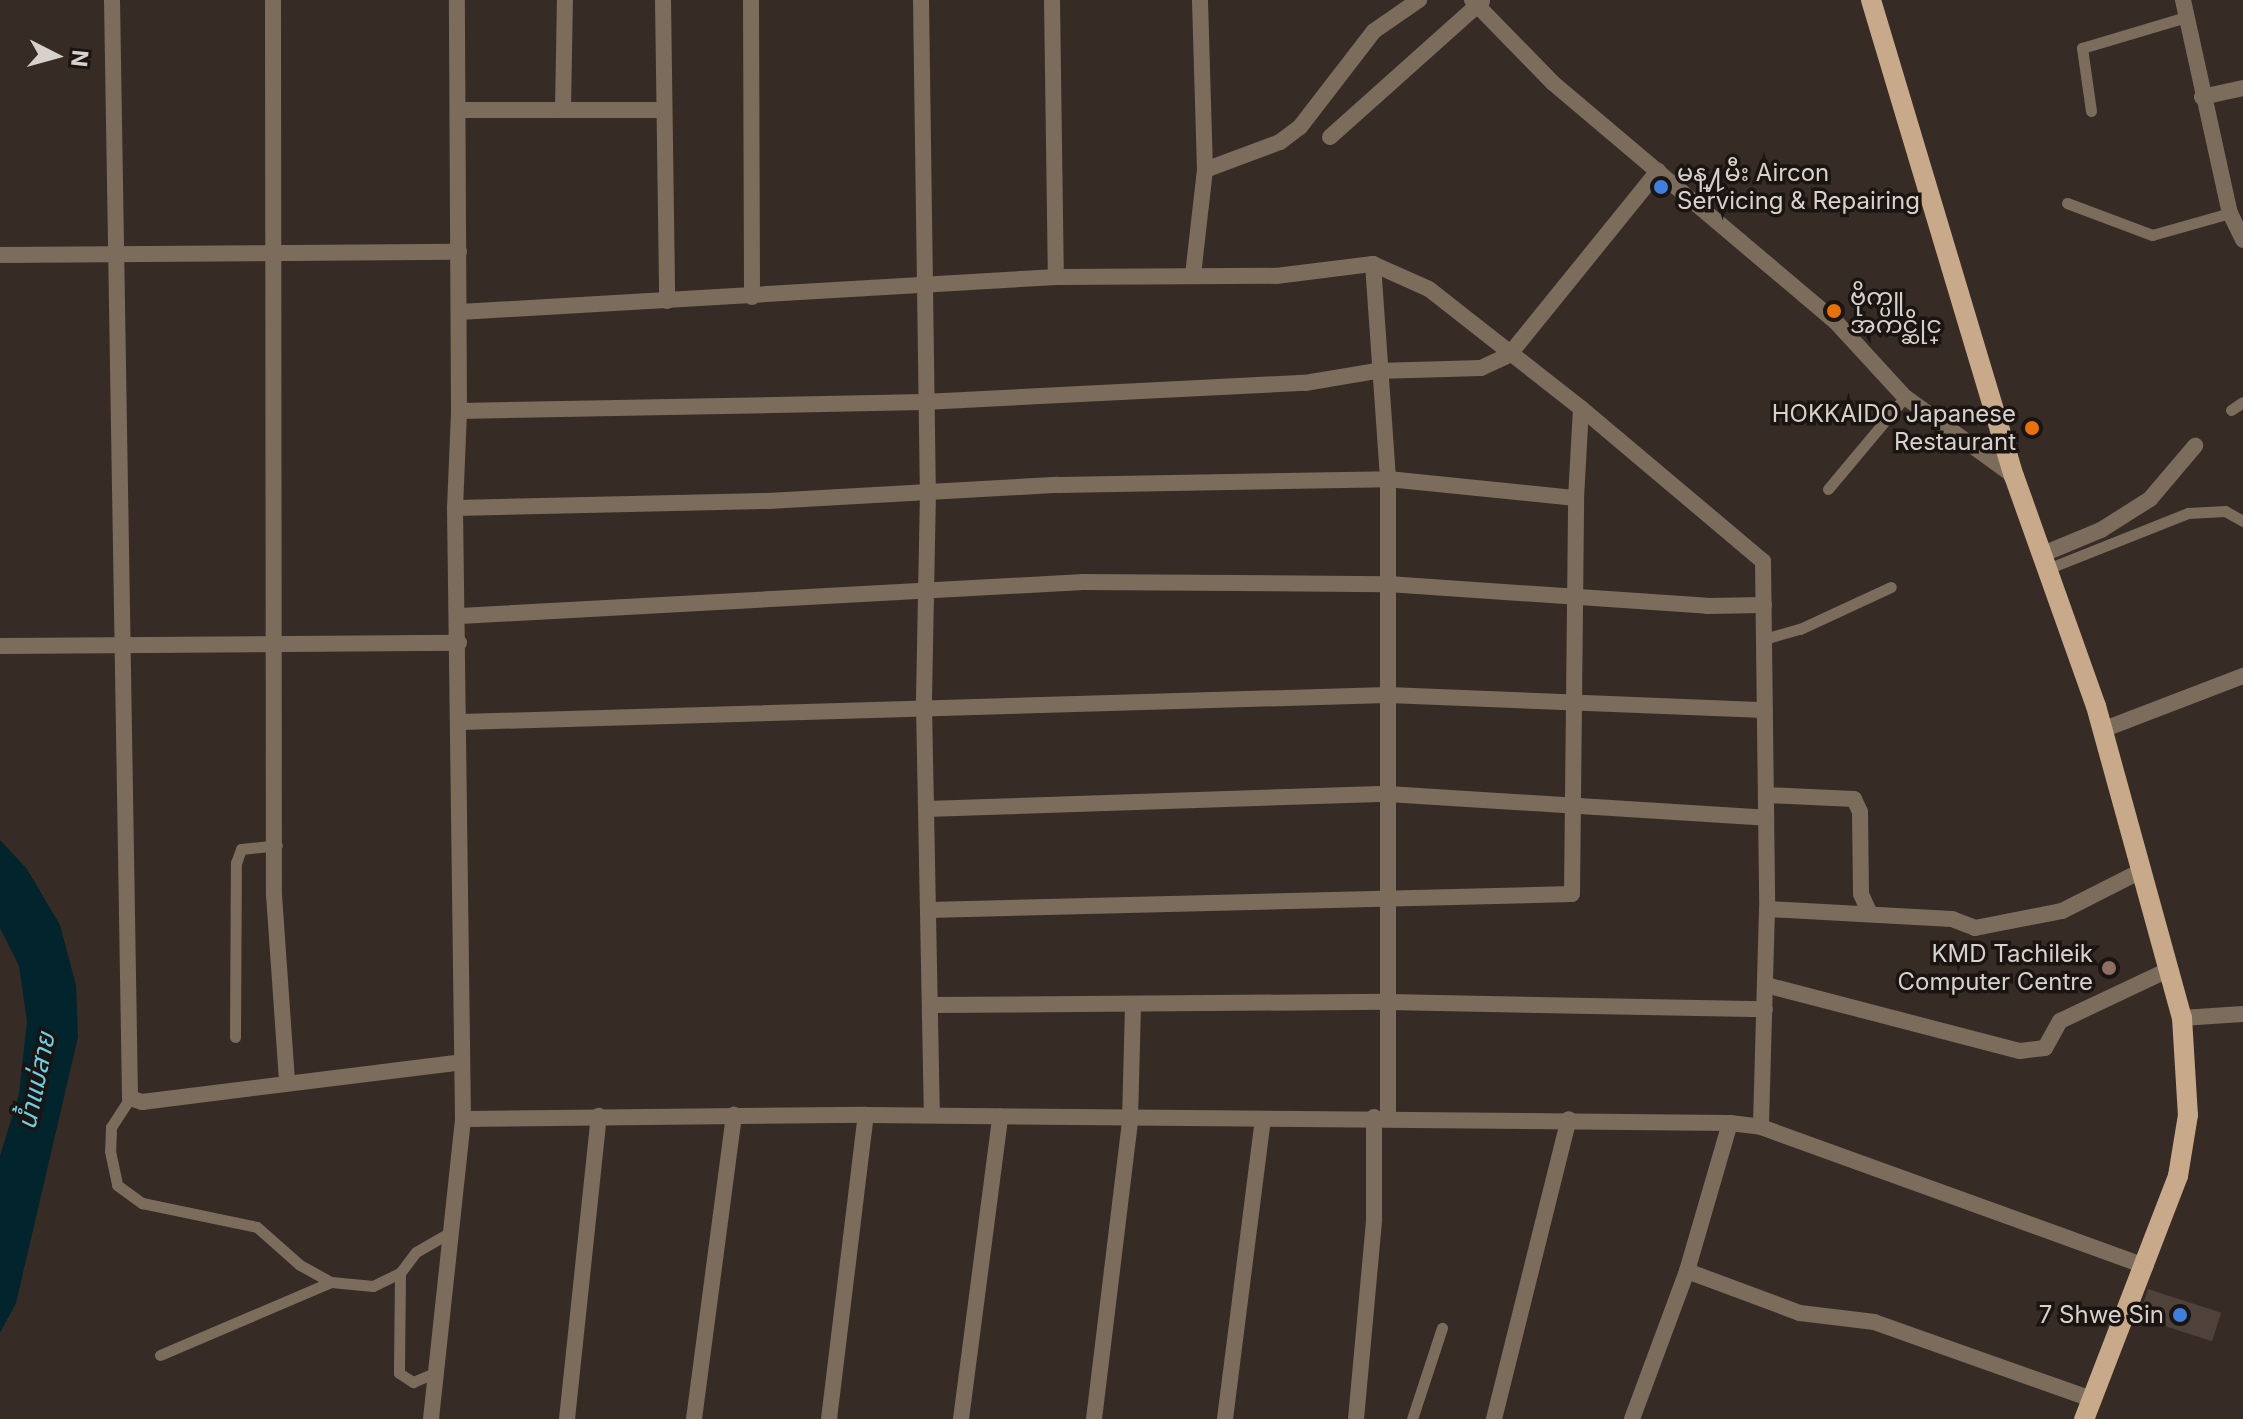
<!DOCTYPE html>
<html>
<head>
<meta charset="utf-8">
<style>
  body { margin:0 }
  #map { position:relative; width:2243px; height:1419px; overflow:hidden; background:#372b25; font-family:Inter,"Noto Sans Myanmar","Noto Sans Thai",sans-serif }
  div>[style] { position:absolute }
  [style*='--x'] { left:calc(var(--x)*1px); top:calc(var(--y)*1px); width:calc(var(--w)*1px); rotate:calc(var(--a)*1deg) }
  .water>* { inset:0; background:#02242c }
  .building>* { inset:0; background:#4f423b; transform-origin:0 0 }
  .service>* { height:11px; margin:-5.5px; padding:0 5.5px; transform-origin:5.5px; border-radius:5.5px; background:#7b6c5c }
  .minor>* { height:16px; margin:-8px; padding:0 8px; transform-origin:8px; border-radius:8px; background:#7b6c5c }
  .primary>* { height:20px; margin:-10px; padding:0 10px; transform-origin:10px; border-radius:10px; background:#c8a989 }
  .dots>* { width:22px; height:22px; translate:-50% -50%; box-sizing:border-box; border:4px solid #1b1512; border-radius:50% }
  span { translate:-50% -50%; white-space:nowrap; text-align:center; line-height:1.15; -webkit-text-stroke:7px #1b1512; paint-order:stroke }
  .poi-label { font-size:24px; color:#d8d0cc }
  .left { translate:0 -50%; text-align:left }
  .right { translate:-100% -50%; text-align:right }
  .water-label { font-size:26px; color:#6dcee7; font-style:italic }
  .north { position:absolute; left:16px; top:16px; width:80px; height:80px; -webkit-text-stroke:6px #1b1512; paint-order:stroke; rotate:96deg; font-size:22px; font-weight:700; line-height:32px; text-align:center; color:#d8d0cc }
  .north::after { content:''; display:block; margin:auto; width:28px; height:36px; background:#d8d0cc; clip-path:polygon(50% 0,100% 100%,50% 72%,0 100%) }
</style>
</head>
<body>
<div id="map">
  <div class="water">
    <div style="clip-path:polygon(0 840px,27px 869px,60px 925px,76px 985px,78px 1037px,16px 1303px,0 1333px,0 1156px,19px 1094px,27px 1021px,19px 966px,0 928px)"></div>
  </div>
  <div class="building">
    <div style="left:2148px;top:1289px;width:77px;height:30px;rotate:18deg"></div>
  </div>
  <div class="service">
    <div style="--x:2091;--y:111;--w:64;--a:-98.1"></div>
    <div style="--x:2082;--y:48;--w:109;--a:-16.6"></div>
    <div style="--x:2067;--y:203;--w:91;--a:20.6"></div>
    <div style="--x:2152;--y:235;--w:81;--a:-15.8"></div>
    <div style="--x:2231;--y:410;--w:14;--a:-34"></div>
    <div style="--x:1828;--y:489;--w:120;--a:-50.1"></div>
    <div style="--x:2047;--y:569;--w:152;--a:-21.7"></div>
    <div style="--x:2188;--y:513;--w:37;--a:-3"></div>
    <div style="--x:2225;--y:511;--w:21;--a:29"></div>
    <div style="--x:1764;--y:639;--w:37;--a:-16"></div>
    <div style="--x:1800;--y:629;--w:100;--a:-24.8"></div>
    <div style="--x:235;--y:1037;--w:174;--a:-89.7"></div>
    <div style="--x:236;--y:863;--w:15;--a:-70"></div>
    <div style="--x:241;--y:849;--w:36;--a:-6"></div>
    <div style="--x:130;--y:1098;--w:35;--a:123"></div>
    <div style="--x:111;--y:1127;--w:24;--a:92"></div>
    <div style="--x:110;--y:1151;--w:35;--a:78"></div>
    <div style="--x:117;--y:1185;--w:31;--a:36"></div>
    <div style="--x:142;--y:1203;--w:117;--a:11.8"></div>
    <div style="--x:257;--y:1227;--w:57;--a:41.5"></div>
    <div style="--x:300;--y:1265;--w:35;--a:29"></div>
    <div style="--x:331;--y:1282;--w:42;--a:5.4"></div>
    <div style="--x:373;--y:1286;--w:30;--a:-26"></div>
    <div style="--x:400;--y:1273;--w:26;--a:-53"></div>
    <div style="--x:416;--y:1252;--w:38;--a:-30"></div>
    <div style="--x:400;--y:1273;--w:100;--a:90.6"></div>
    <div style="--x:399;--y:1373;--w:17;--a:33"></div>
    <div style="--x:413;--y:1382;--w:25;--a:-23"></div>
    <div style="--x:160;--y:1355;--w:186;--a:-23.1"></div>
    <div style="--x:1412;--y:1419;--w:96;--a:-71.8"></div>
  </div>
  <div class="minor">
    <div style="--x:112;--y:0;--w:1098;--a:89.06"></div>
    <div style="--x:130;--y:1098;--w:13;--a:18"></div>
    <div style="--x:142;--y:1102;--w:322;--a:-7.1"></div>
    <div style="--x:273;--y:0;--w:895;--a:89.94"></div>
    <div style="--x:274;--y:895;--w:186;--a:86"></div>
    <div style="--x:663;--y:0;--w:301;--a:89.2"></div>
    <div style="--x:751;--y:0;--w:297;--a:89.8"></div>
    <div style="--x:921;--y:0;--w:491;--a:89.2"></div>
    <div style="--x:928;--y:491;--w:214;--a:91.1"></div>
    <div style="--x:924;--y:705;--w:410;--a:88.9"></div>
    <div style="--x:1052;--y:0;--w:277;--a:89.2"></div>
    <div style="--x:1472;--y:0;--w:116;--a:45.7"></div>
    <div style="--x:1553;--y:83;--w:369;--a:40.2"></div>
    <div style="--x:1835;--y:321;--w:103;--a:47.4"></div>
    <div style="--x:1905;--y:397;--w:135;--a:35.9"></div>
    <div style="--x:2183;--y:0;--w:218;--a:77.6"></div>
    <div style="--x:2230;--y:213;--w:30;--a:64"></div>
    <div style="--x:2202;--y:97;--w:42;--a:-12.4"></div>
    <div style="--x:459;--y:110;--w:204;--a:0"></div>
    <div style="--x:563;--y:110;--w:110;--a:-89"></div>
    <div style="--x:1330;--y:137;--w:204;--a:-41.8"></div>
    <div style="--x:1205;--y:170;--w:80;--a:-20.5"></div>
    <div style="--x:1280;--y:142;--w:25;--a:-37"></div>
    <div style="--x:1300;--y:127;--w:121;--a:-52.4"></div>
    <div style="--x:1374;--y:31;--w:55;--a:-34.6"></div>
    <div style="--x:0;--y:255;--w:459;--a:-0.4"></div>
    <div style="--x:1373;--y:264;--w:216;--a:86"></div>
    <div style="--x:1388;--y:479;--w:639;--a:90"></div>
    <div style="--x:1193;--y:275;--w:106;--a:-83.5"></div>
    <div style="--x:1205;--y:170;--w:170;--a:-91.7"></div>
    <div style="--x:460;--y:312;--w:597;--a:-3.36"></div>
    <div style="--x:1056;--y:277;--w:220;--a:-0.3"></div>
    <div style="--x:1276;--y:276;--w:98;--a:-7.1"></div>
    <div style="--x:1373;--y:264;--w:61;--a:24.1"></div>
    <div style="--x:1429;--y:289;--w:193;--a:38.1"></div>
    <div style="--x:1581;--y:408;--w:238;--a:40.1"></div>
    <div style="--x:1763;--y:561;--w:348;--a:89.3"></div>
    <div style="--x:1767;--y:909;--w:218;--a:91.6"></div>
    <div style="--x:459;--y:411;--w:465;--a:-1.1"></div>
    <div style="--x:924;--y:402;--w:381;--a:-2.9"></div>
    <div style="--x:1305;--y:383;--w:73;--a:-9.5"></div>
    <div style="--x:1377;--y:371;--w:104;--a:-1.7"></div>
    <div style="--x:1481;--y:368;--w:31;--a:-25"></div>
    <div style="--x:1509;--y:355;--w:237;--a:-51"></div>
    <div style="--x:455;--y:508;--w:313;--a:-1.3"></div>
    <div style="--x:768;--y:501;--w:290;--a:-3.2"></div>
    <div style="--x:1058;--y:485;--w:330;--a:-1"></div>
    <div style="--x:1388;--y:479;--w:189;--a:5.8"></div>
    <div style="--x:1576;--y:498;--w:90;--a:-86.8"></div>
    <div style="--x:2043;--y:554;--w:63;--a:-22.5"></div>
    <div style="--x:2101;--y:530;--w:58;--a:-32.3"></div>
    <div style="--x:2150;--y:499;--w:70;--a:-49.7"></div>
    <div style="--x:460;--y:616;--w:624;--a:-3.12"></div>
    <div style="--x:1083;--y:582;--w:305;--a:0.4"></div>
    <div style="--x:1388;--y:584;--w:320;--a:3.9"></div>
    <div style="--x:1707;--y:606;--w:57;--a:-1"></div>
    <div style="--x:0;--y:646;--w:459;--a:-0.4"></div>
    <div style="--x:461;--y:722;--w:927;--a:-1.67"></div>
    <div style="--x:1388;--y:695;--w:377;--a:2.3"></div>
    <div style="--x:2102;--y:730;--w:151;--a:-21"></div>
    <div style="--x:1766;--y:795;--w:88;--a:2.6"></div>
    <div style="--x:1854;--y:799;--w:14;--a:65"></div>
    <div style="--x:1860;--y:812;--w:82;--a:89.3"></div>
    <div style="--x:1861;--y:894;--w:22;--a:66"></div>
    <div style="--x:926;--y:809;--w:462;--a:-1.9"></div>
    <div style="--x:1388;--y:794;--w:379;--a:3.6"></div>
    <div style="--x:1767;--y:909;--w:185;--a:3.1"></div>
    <div style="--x:1952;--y:919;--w:25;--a:21"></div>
    <div style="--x:1975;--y:928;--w:89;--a:-11.1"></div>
    <div style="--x:2062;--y:911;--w:91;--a:-26.8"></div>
    <div style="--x:928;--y:910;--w:644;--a:-1.42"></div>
    <div style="--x:1572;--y:894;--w:396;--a:-89.4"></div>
    <div style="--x:1766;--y:985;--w:262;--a:14.6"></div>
    <div style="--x:2020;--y:1051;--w:25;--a:-7"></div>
    <div style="--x:2045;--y:1048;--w:31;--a:-61"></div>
    <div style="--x:2060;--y:1021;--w:122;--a:-25.3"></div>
    <div style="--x:930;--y:1005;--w:457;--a:-0.4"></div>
    <div style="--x:1387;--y:1002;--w:378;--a:1.1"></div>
    <div style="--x:2182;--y:1018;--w:61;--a:-3.8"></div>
    <div style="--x:463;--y:1119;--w:403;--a:-0.6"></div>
    <div style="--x:866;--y:1115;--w:864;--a:0.53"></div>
    <div style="--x:1730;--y:1123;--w:31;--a:7"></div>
    <div style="--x:1761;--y:1127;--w:409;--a:19.9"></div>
    <div style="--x:1687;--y:1271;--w:121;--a:20.4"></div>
    <div style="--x:1800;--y:1313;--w:75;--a:6.9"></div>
    <div style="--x:1874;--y:1322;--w:231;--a:19.5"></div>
    <div style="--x:431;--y:1419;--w:302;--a:-83.9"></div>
    <div style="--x:463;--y:1119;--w:611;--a:-90.75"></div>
    <div style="--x:455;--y:508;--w:97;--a:-87.6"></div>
    <div style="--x:459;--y:411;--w:411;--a:-90.3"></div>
    <div style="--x:567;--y:1419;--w:305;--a:-84"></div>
    <div style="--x:694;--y:1419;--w:307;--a:-82.5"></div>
    <div style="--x:829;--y:1419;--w:306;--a:-83.1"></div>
    <div style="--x:961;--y:1419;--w:305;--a:-82.6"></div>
    <div style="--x:1094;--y:1419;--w:301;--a:-83.1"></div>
    <div style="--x:1130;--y:1120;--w:116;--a:-88.5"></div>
    <div style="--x:1225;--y:1419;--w:302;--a:-82.8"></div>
    <div style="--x:1356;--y:1419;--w:200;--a:-84.8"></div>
    <div style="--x:1374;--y:1220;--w:103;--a:-90"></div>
    <div style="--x:1494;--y:1419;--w:309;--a:-76"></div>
    <div style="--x:1632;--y:1419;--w:158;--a:-69.6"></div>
    <div style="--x:1687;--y:1271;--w:154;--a:-73.8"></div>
  </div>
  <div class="primary">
    <div style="--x:1871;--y:0;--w:497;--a:73.3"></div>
    <div style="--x:2014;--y:476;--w:244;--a:70.4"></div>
    <div style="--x:2096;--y:706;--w:324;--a:74.6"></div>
    <div style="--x:2182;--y:1018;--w:97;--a:86.5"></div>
    <div style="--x:2188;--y:1115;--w:62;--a:99.3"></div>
    <div style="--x:2178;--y:1176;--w:261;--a:111.1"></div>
  </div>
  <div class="dots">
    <div style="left:1661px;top:187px;background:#3f7fe0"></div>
    <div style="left:1834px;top:311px;background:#e8710a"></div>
    <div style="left:2032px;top:428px;background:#e8710a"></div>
    <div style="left:2109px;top:968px;background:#8d6e63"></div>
    <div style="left:2180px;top:1315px;background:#3f7fe0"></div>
  </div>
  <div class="poi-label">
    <span class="left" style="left:1677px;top:187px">မန္႔မီး Aircon<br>Servicing &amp; Repairing</span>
    <span class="left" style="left:1850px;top:311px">ဗိုက္ပူ<br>အကင္ဆိုင္</span>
    <span class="right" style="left:2016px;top:428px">HOKKAIDO Japanese<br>Restaurant</span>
    <span class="right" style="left:2093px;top:968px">KMD Tachileik<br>Computer Centre</span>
    <span class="right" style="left:2164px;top:1315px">7 Shwe Sin</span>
  </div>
  <div class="water-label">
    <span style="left:36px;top:1081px;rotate:-78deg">น้ำแม่สาย</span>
  </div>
  <div class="north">N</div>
</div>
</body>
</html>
